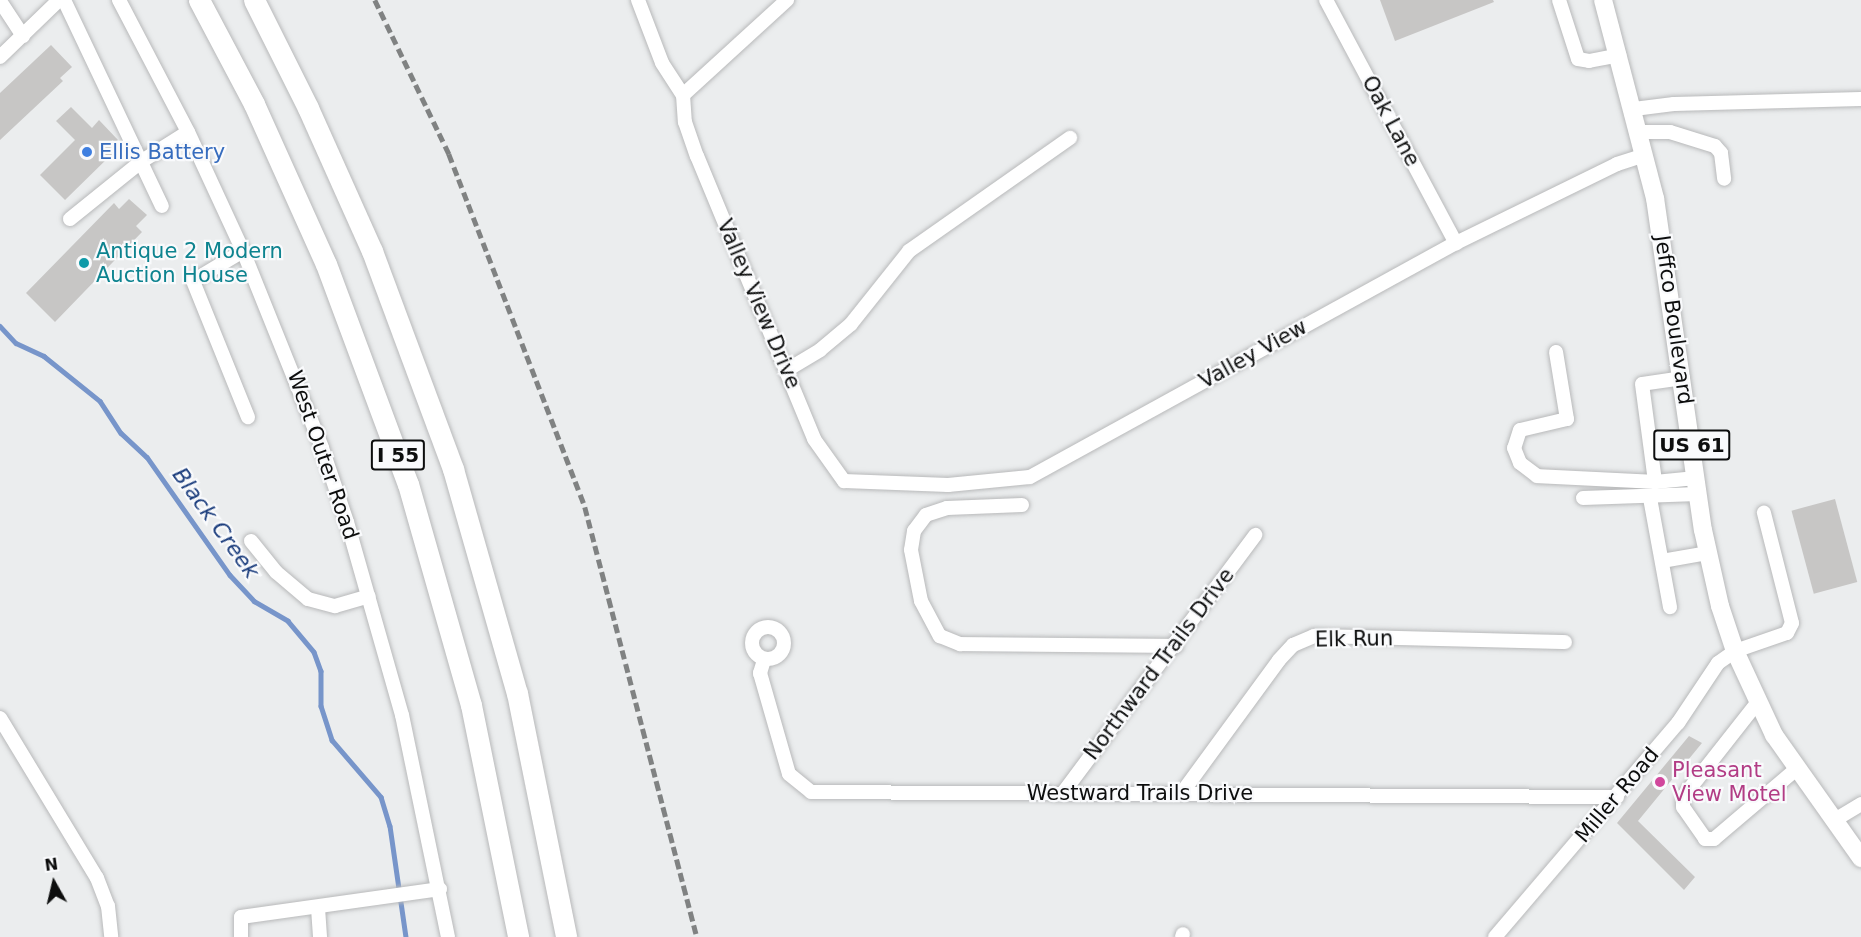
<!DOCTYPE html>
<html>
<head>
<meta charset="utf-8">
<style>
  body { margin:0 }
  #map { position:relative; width:1861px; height:937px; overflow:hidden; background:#ebedee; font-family:"DejaVu Sans",sans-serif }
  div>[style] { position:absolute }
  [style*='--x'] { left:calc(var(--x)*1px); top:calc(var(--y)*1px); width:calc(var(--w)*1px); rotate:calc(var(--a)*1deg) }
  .stream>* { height:4.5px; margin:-2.25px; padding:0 2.25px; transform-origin:2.25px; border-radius:2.25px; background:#7795ca }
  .building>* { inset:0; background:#c7c6c5; transform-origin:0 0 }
  .roads { filter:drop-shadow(0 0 2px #b8b9ba) drop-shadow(0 0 2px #b8b9ba) }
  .minor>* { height:14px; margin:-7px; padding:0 7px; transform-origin:7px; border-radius:7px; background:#fff }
  .minor>.ring { margin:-7px; padding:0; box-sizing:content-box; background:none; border:14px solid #fff; border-radius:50% }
  .major>* { height:18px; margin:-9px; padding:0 9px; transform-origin:9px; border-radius:9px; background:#fff }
  .highway>* { height:21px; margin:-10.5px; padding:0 10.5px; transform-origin:10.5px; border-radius:10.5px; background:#fff }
  .rail>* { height:4.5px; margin-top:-2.25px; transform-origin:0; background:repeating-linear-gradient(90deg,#808282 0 9px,transparent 0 13.5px) }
  .dots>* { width:16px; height:16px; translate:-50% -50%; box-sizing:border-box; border:3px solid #f9fafc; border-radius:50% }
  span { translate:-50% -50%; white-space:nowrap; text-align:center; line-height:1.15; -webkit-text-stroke:4.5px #f9fafc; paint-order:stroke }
  .shield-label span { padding:2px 4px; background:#f9fafc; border:2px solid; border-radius:4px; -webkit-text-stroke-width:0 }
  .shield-label { font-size:20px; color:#0d0e0e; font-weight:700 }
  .street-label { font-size:21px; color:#0d0e0e }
  .shop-label { font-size:21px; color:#366cbe }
  .left { translate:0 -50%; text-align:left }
  .culture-label { font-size:21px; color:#0d838f }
  .hotel-label { font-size:21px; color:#b23c85 }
  .water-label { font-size:22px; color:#1a3c7c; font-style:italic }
  .north { position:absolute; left:24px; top:853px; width:60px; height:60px; -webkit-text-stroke:4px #f9fafc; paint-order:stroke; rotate:352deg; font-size:16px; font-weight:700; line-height:24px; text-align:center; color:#0d0e0e }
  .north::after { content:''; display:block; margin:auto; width:21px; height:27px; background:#0d0e0e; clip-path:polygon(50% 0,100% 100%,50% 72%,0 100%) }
</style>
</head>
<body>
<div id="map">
  <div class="stream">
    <div style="--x:0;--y:326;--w:23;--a:47"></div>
    <div style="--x:16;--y:343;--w:31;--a:25"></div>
    <div style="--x:44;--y:356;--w:72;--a:38.8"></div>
    <div style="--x:100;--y:401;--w:38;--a:57"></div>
    <div style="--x:121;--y:433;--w:35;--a:43"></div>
    <div style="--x:147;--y:457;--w:144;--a:54.9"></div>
    <div style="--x:230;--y:575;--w:35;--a:47"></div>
    <div style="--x:254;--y:601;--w:39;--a:30"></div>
    <div style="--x:288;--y:621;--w:40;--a:50"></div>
    <div style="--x:314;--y:652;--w:20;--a:70"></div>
    <div style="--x:321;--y:671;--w:35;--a:90"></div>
    <div style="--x:321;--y:706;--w:36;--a:72"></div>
    <div style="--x:332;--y:740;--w:75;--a:49.3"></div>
    <div style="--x:381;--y:797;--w:30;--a:73"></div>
    <div style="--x:390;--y:826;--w:112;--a:81.8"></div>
  </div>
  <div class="building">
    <div style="clip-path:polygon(1380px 0,1493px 0,1494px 2px,1395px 41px)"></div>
    <div style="clip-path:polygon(51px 45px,72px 67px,60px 78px,63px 81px,0 140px,0 93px)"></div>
    <div style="clip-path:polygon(71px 107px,92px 128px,99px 120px,118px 140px,108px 150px,112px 154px,65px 200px,40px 175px,75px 140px,56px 121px)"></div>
    <div style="clip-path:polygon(129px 199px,147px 215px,136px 226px,142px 232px,55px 322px,26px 293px,114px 203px,119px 209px)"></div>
    <div style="left:1835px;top:499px;width:86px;height:45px;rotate:75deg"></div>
    <div style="clip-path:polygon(1689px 736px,1702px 743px,1638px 821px,1695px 877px,1684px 890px,1617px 823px)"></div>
  </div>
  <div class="roads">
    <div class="minor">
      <div style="--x:64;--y:0;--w:228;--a:64.6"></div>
      <div style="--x:119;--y:0;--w:149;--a:62.4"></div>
      <div style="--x:188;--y:132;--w:131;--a:65.2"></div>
      <div style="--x:243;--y:251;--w:212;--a:68.1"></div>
      <div style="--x:322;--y:448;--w:78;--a:71.3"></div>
      <div style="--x:347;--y:522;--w:201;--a:74.1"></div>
      <div style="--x:402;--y:715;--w:227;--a:78.3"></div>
      <div style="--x:638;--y:0;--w:67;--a:69.1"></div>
      <div style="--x:662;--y:63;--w:38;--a:57"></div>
      <div style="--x:1326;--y:0;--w:276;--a:61.9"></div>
      <div style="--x:1559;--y:0;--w:62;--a:72.1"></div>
      <div style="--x:1578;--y:59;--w:11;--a:10"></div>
      <div style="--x:1589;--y:61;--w:31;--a:-11"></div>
      <div style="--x:0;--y:1;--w:42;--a:56.7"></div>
      <div style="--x:0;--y:57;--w:82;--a:-44"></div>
      <div style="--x:683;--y:95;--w:27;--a:86"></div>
      <div style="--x:685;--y:122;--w:36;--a:71"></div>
      <div style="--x:697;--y:156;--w:306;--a:67.5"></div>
      <div style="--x:814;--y:439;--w:52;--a:54.5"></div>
      <div style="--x:844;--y:481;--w:104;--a:2.2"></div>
      <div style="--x:948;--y:485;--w:82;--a:-5.6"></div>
      <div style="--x:1030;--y:477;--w:486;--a:-28.8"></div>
      <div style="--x:1456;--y:243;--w:179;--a:-26.1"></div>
      <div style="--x:1617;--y:164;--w:29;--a:-18"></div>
      <div style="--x:683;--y:95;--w:141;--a:-42.4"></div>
      <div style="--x:1634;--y:109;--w:40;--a:-7.1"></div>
      <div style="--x:1674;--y:104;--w:187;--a:-1.5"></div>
      <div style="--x:1640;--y:132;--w:30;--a:0"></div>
      <div style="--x:1670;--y:132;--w:47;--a:17.3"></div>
      <div style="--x:1715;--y:146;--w:9;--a:49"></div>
      <div style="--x:1721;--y:153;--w:26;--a:83"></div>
      <div style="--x:70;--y:219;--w:92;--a:-38.9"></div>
      <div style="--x:142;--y:161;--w:54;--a:-32.2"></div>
      <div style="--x:243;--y:251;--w:58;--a:149"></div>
      <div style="--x:193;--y:281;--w:147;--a:68"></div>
      <div style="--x:1556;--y:352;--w:68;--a:80.7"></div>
      <div style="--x:1567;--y:419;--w:48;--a:166.8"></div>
      <div style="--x:1520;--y:430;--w:19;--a:108"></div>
      <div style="--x:1514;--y:448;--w:16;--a:68"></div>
      <div style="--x:1520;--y:463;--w:21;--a:37"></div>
      <div style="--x:1537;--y:476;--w:118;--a:2.9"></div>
      <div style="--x:787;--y:370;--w:39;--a:-31"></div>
      <div style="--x:820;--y:350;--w:40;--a:-40"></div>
      <div style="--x:851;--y:324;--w:93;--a:-51.5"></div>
      <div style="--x:909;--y:251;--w:197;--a:-35.1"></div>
      <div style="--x:1683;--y:378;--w:41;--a:171.7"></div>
      <div style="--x:1642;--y:384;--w:99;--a:82.4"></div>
      <div style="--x:1655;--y:482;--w:41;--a:-5.6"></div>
      <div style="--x:1583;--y:498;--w:115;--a:-2"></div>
      <div style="--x:1650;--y:498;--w:111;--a:79.6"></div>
      <div style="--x:1022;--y:505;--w:75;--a:177.7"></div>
      <div style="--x:947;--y:508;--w:22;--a:162"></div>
      <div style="--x:926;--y:515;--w:20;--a:127"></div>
      <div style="--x:914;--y:531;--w:19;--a:99"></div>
      <div style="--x:911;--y:550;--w:52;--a:78.9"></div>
      <div style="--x:921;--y:601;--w:40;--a:62"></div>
      <div style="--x:940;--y:636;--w:22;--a:22"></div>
      <div style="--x:960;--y:644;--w:216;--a:0.5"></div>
      <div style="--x:251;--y:541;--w:40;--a:51"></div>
      <div style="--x:276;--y:572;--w:42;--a:40.2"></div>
      <div style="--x:308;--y:599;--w:28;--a:15"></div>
      <div style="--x:335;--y:606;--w:35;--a:-16"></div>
      <div style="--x:1662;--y:561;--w:47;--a:-9.9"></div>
      <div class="ring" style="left:752px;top:627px;width:18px;height:18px"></div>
      <div style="--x:764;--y:660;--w:14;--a:107"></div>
      <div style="--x:760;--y:673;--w:105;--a:74"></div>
      <div style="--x:789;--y:774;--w:28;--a:39"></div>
      <div style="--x:811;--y:792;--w:806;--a:0.36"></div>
      <div style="--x:1757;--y:703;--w:120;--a:128.2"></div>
      <div style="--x:1683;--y:797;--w:10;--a:90"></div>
      <div style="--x:1683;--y:807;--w:39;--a:55"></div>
      <div style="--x:1705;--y:839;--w:9;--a:0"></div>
      <div style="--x:1714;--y:839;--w:106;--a:-40.4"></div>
      <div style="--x:0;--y:718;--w:187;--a:58.8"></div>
      <div style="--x:97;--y:878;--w:30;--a:69"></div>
      <div style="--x:108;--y:906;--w:31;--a:84"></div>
      <div style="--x:1063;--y:793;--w:322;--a:-53.3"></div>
      <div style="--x:1181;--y:794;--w:166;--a:-53.8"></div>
      <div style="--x:1279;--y:660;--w:21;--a:-47"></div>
      <div style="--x:1293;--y:645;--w:23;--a:-23"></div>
      <div style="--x:1314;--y:636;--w:251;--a:1.4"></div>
      <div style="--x:1833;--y:821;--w:33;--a:-31"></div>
      <div style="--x:318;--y:908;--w:29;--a:86"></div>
      <div style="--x:241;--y:937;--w:20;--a:-90"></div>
      <div style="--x:241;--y:917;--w:201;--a:-8"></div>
      <div style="--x:1182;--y:937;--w:3;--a:-72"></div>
      <div style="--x:1495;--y:937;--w:282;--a:-49.5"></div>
      <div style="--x:1678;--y:723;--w:72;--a:-56.3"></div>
      <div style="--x:1718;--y:663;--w:21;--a:-35"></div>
      <div style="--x:1735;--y:651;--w:55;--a:-19.1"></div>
      <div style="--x:1787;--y:633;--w:11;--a:-63"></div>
      <div style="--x:1792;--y:623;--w:114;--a:-104.3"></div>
    </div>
    <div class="major">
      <div style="--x:1603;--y:0;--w:205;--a:75.3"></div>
      <div style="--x:1655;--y:198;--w:335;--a:81.8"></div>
      <div style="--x:1703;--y:530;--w:78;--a:77.4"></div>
      <div style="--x:1720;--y:606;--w:47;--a:71.6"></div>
      <div style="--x:1735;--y:651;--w:93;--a:65.1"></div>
      <div style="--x:1774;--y:735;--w:151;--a:54.7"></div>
    </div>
    <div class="highway">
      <div style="--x:199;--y:0;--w:118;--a:62.1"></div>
      <div style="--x:254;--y:104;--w:175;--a:65.8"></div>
      <div style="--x:326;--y:264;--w:235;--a:69.6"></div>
      <div style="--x:408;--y:484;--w:230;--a:74.1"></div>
      <div style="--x:471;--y:705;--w:237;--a:78.5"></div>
      <div style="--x:254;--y:0;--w:121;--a:63.4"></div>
      <div style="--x:308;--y:108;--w:157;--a:65.9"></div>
      <div style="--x:372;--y:251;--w:233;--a:69.6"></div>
      <div style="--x:453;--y:469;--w:233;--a:74.1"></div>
      <div style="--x:517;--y:693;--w:249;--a:78.6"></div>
    </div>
  </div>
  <div class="rail">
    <div style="--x:375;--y:0;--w:171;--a:64.3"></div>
    <div style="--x:449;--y:154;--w:378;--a:68.9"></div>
    <div style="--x:585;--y:507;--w:444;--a:75.4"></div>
  </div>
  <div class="dots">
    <div style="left:87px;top:152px;background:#3f7fe0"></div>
    <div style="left:84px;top:263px;background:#0f9aa8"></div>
    <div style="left:1660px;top:782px;background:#d1479c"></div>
  </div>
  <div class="shield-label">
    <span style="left:1692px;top:445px">US 61</span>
    <span style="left:398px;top:455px">I 55</span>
  </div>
  <div class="street-label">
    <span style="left:1391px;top:121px;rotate:62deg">Oak Lane</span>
    <span style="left:759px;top:304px;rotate:67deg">Valley View Drive</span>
    <span style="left:1674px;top:320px;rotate:82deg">Jeffco Boulevard</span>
    <span style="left:1253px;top:354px;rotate:-29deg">Valley View</span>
    <span style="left:323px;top:455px;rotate:71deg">West Outer Road</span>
    <span style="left:1354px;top:639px;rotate:-1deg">Elk Run</span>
    <span style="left:1159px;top:664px;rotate:-53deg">Northward Trails Drive</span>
    <span style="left:1140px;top:793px">Westward Trails Drive</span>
    <span style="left:1617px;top:795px;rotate:-50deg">Miller Road</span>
  </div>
  <div class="shop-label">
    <span class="left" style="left:99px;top:152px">Ellis Battery</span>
  </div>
  <div class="culture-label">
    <span class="left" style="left:96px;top:263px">Antique 2 Modern<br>Auction House</span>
  </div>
  <div class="hotel-label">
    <span class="left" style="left:1672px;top:782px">Pleasant<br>View Motel</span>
  </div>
  <div class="water-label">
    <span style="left:216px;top:523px;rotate:54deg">Black Creek</span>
  </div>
  <div class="north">N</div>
</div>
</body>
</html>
